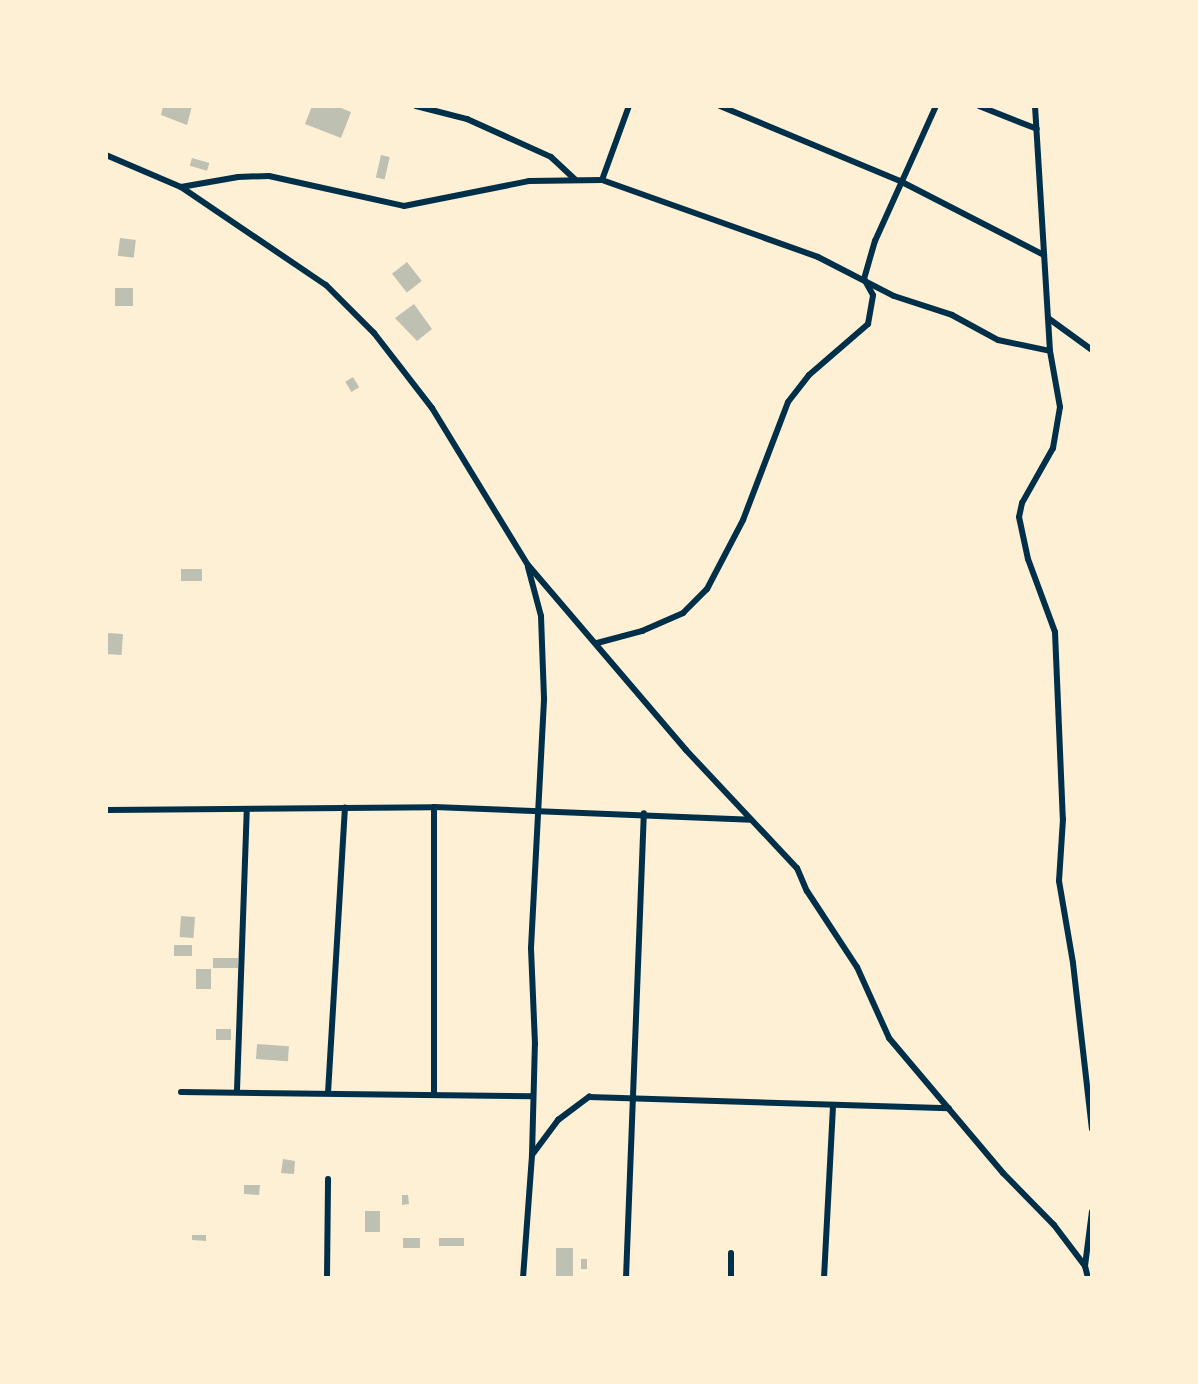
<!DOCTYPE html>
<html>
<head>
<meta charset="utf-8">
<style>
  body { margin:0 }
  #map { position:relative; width:1198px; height:1384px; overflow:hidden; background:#fdf0d5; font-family:"IBM Plex Serif",serif }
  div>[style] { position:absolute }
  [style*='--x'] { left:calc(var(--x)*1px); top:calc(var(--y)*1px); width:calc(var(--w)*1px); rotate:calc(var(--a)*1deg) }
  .building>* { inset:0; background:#bec0b2; transform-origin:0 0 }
  .minor>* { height:6px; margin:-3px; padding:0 3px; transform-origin:3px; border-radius:3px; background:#003049 }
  span { translate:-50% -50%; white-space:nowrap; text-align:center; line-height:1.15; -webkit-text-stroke:4.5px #fdf0d5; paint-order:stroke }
  .frame { position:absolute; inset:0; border:108px solid #fdf0d5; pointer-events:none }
</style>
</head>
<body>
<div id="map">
  <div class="building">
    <div style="clip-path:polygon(163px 106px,192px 106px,187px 125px,161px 115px)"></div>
    <div style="clip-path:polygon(312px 106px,336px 106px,351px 112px,341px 138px,305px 124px)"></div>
    <div style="left:381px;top:155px;width:9px;height:23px;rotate:13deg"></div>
    <div style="left:192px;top:158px;width:18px;height:8px;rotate:16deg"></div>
    <div style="left:120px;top:238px;width:16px;height:18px;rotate:7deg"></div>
    <div style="left:407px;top:262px;width:24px;height:19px;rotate:52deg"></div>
    <div style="left:133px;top:288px;width:18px;height:18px;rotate:90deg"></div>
    <div style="clip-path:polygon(414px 304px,432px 329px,417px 341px,395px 318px)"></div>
    <div style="left:353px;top:377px;width:12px;height:9px;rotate:59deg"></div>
    <div style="left:181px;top:569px;width:21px;height:12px"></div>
    <div style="left:108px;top:633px;width:15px;height:21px;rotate:4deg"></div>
    <div style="left:181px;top:916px;width:14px;height:21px;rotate:4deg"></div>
    <div style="left:174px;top:945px;width:18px;height:11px"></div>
    <div style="left:213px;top:958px;width:25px;height:10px"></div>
    <div style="left:196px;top:969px;width:15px;height:20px"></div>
    <div style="left:216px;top:1029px;width:15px;height:11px"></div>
    <div style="left:257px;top:1044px;width:32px;height:15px;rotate:4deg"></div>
    <div style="clip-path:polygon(283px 1159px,295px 1161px,294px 1174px,281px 1173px)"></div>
    <div style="clip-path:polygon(244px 1185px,260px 1185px,259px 1195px,244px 1194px)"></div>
    <div style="clip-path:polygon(402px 1195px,408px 1195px,409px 1204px,402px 1205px)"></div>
    <div style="left:365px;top:1211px;width:15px;height:21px"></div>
    <div style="clip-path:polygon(192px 1235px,206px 1235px,206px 1241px,192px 1240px)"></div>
    <div style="left:403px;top:1238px;width:17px;height:10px"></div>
    <div style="left:439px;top:1238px;width:25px;height:8px"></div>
    <div style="left:573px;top:1248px;width:28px;height:17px;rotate:90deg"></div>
    <div style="left:581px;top:1259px;width:6px;height:10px"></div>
  </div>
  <div class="minor">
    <div style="--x:416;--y:106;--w:53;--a:14.3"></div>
    <div style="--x:467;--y:119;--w:92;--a:24.3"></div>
    <div style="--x:551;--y:157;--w:33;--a:43"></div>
    <div style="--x:720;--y:106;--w:195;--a:22.6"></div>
    <div style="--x:900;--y:181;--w:162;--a:27.2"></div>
    <div style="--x:979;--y:106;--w:62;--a:21.6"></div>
    <div style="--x:1035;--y:106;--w:245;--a:86.5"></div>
    <div style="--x:1050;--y:351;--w:57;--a:79.9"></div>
    <div style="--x:1060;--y:407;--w:42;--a:99.7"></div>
    <div style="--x:1053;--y:448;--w:63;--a:119.4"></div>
    <div style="--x:1022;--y:503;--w:14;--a:102"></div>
    <div style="--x:1019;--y:517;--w:43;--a:77.9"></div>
    <div style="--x:1028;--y:559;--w:78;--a:69.7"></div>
    <div style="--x:1055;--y:632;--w:187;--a:87.6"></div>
    <div style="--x:1063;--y:819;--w:62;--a:93.7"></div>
    <div style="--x:1059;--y:881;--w:83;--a:80.3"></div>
    <div style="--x:1073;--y:963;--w:167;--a:83.5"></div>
    <div style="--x:106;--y:155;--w:82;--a:23.1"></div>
    <div style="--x:181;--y:187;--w:58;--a:-10"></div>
    <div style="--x:238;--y:177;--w:31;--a:-2"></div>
    <div style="--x:269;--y:176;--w:138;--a:12.5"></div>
    <div style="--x:404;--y:206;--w:127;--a:-11.3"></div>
    <div style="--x:529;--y:181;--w:73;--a:-0.8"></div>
    <div style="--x:602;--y:180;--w:229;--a:19.6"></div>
    <div style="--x:818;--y:257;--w:85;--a:27.2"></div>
    <div style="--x:894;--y:296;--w:61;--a:18.1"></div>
    <div style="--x:952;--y:315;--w:52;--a:28.5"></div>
    <div style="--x:998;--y:340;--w:53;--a:11.9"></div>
    <div style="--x:602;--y:180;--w:79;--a:-70"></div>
    <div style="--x:181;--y:187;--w:175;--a:34.1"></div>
    <div style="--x:326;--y:285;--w:68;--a:45"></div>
    <div style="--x:374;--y:333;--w:95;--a:52.3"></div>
    <div style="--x:432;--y:408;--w:184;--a:58.6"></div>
    <div style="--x:528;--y:565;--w:243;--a:49.5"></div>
    <div style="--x:686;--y:750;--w:162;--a:46.8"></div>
    <div style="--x:797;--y:868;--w:25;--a:67"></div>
    <div style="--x:807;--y:891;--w:91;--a:56.7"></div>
    <div style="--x:857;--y:967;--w:78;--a:65.7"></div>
    <div style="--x:889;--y:1038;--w:177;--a:49.8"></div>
    <div style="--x:1003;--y:1173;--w:73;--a:45.6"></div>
    <div style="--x:1054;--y:1225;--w:51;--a:52.9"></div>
    <div style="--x:1085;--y:1266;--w:12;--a:76"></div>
    <div style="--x:1048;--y:318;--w:54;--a:36"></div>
    <div style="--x:597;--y:643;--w:47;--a:-14.9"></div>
    <div style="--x:642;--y:631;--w:45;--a:-23.7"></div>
    <div style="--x:683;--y:613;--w:34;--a:-45"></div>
    <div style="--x:707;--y:589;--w:78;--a:-62.4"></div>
    <div style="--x:743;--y:520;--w:126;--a:-69.1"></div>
    <div style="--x:788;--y:402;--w:34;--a:-52"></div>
    <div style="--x:809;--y:375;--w:78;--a:-40.8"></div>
    <div style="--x:868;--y:324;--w:29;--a:-80"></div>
    <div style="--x:873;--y:295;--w:18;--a:-119"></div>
    <div style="--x:864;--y:279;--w:40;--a:-74"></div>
    <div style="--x:875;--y:241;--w:148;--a:-65.7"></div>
    <div style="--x:108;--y:810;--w:326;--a:-0.5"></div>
    <div style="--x:434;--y:807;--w:317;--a:2.3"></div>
    <div style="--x:237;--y:1090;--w:281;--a:-88"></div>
    <div style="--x:181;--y:1092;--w:352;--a:0.7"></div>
    <div style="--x:328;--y:1093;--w:286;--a:-86.6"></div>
    <div style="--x:434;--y:1094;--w:287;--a:-90"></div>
    <div style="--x:532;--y:1155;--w:44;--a:-53.4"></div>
    <div style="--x:558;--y:1120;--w:39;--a:-37"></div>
    <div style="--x:589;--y:1097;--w:360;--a:1.8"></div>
    <div style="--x:1085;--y:1266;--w:55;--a:-82.7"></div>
    <div style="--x:327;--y:1278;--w:99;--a:-89.4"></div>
    <div style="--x:523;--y:1278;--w:123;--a:-85.8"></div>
    <div style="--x:532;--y:1155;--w:111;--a:-88.5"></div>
    <div style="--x:535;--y:1044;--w:96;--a:-92.4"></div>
    <div style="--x:531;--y:948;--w:250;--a:-87"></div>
    <div style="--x:544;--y:698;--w:82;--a:-92.1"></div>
    <div style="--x:541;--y:616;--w:51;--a:-104.9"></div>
    <div style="--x:626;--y:1278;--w:465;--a:-87.8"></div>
    <div style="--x:731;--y:1278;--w:25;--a:-90"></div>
    <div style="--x:824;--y:1278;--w:171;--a:-87"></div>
  </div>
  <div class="frame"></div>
</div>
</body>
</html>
